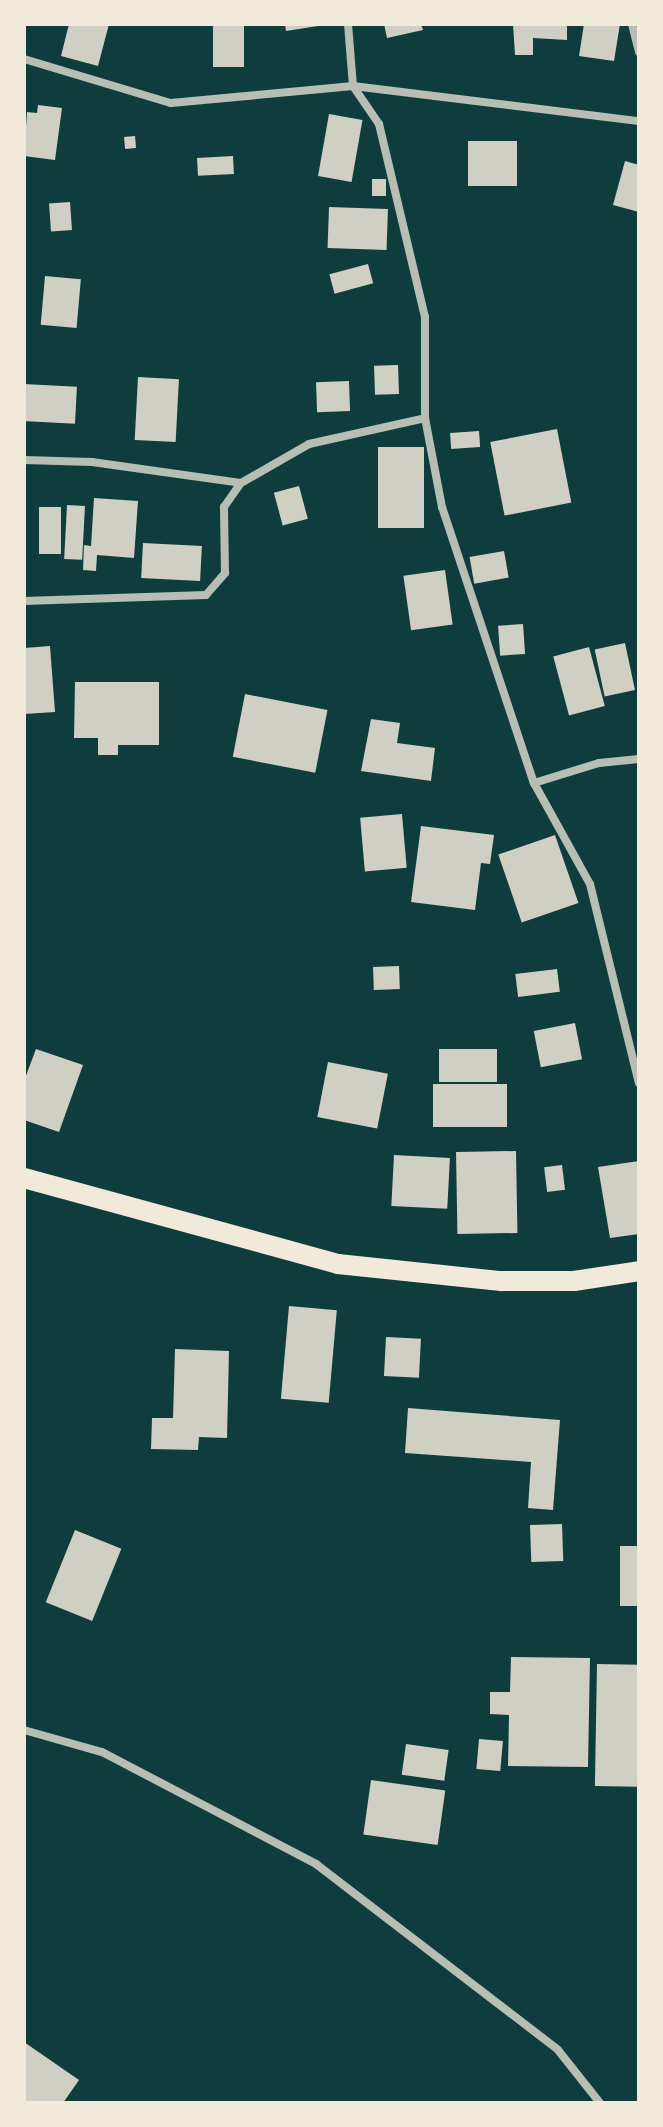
<!DOCTYPE html>
<html>
<head>
<meta charset="utf-8">
<style>
  body { margin:0 }
  #map { position:relative; width:663px; height:2127px; overflow:hidden; background:#0f3d3e; font-family:Manrope,sans-serif }
  div>[style] { position:absolute }
  [style*='--x'] { left:calc(var(--x)*1px); top:calc(var(--y)*1px); width:calc(var(--w)*1px); rotate:calc(var(--a)*1deg) }
  .building>* { inset:0; background:#cfcfc3; transform-origin:0 0 }
  .minor>* { height:8px; margin:-4px; padding:0 4px; transform-origin:4px; border-radius:4px; background:#b8beb3 }
  .primary>* { height:20px; margin:-10px; padding:0 10px; transform-origin:10px; border-radius:10px; background:#f1e9da }
  span { translate:-50% -50%; white-space:nowrap; text-align:center; line-height:1.15; -webkit-text-stroke:6px #f1e9da; paint-order:stroke }
  .frame { position:absolute; inset:0; border:26px solid #f1e9da; pointer-events:none }
</style>
</head>
<body>
<div id="map">
  <div class="building">
    <div style="clip-path:polygon(69px 24px,109px 24px,98px 66px,61px 56px)"></div>
    <div style="left:213px;top:24px;width:31px;height:43px"></div>
    <div style="clip-path:polygon(285px 24px,318px 24px,318px 26px,286px 31px)"></div>
    <div style="clip-path:polygon(384px 24px,421px 24px,423px 30px,387px 38px)"></div>
    <div style="clip-path:polygon(513px 24px,567px 24px,567px 40px,533px 38px,533px 55px,515px 55px)"></div>
    <div style="clip-path:polygon(584px 24px,620px 24px,614px 61px,579px 56px)"></div>
    <div style="clip-path:polygon(38px 105px,62px 108px,55px 160px,24px 156px,27px 112px,37px 113px)"></div>
    <div style="left:329px;top:114px;width:34px;height:63px;rotate:10deg"></div>
    <div style="left:135px;top:136px;width:12px;height:11px;rotate:85deg"></div>
    <div style="left:468px;top:141px;width:49px;height:45px"></div>
    <div style="left:233px;top:156px;width:18px;height:36px;rotate:87deg"></div>
    <div style="clip-path:polygon(625px 161px,639px 165px,639px 212px,613px 205px)"></div>
    <div style="left:372px;top:179px;width:14px;height:17px"></div>
    <div style="left:70px;top:202px;width:28px;height:21px;rotate:86deg"></div>
    <div style="left:329px;top:207px;width:59px;height:41px;rotate:2deg"></div>
    <div style="left:368px;top:264px;width:20px;height:40px;rotate:75deg"></div>
    <div style="left:45px;top:276px;width:36px;height:49px;rotate:5deg"></div>
    <div style="left:398px;top:365px;width:29px;height:24px;rotate:88deg"></div>
    <div style="left:138px;top:377px;width:41px;height:63px;rotate:3deg"></div>
    <div style="left:349px;top:381px;width:30px;height:33px;rotate:88deg"></div>
    <div style="left:24px;top:384px;width:53px;height:37px;rotate:3deg"></div>
    <div style="left:557px;top:429px;width:75px;height:68px;rotate:79deg"></div>
    <div style="left:479px;top:431px;width:16px;height:29px;rotate:86deg"></div>
    <div style="left:378px;top:447px;width:46px;height:81px"></div>
    <div style="left:299px;top:486px;width:34px;height:26px;rotate:75deg"></div>
    <div style="clip-path:polygon(94px 498px,138px 501px,134px 558px,97px 555px,96px 571px,83px 570px,84px 545px,91px 546px)"></div>
    <div style="left:67px;top:505px;width:18px;height:54px;rotate:3deg"></div>
    <div style="left:39px;top:507px;width:22px;height:47px"></div>
    <div style="left:143px;top:543px;width:59px;height:35px;rotate:3deg"></div>
    <div style="left:504px;top:551px;width:27px;height:35px;rotate:80deg"></div>
    <div style="left:445px;top:570px;width:55px;height:42px;rotate:82deg"></div>
    <div style="left:523px;top:624px;width:30px;height:25px;rotate:86deg"></div>
    <div style="left:625px;top:643px;width:48px;height:31px;rotate:78deg"></div>
    <div style="clip-path:polygon(50px 646px,55px 712px,24px 714px,24px 648px)"></div>
    <div style="left:589px;top:647px;width:61px;height:37px;rotate:75deg"></div>
    <div style="clip-path:polygon(75px 682px,159px 682px,159px 745px,118px 745px,118px 755px,98px 755px,98px 738px,74px 738px)"></div>
    <div style="left:245px;top:694px;width:84px;height:64px;rotate:11deg"></div>
    <div style="clip-path:polygon(371px 719px,400px 723px,397px 743px,435px 748px,431px 781px,361px 771px)"></div>
    <div style="left:402px;top:814px;width:54px;height:42px;rotate:85deg"></div>
    <div style="clip-path:polygon(421px 826px,494px 835px,490px 864px,481px 863px,475px 910px,411px 902px)"></div>
    <div style="left:555px;top:835px;width:72px;height:60px;rotate:71deg"></div>
    <div style="left:399px;top:966px;width:23px;height:26px;rotate:88deg"></div>
    <div style="left:557px;top:969px;width:23px;height:42px;rotate:83deg"></div>
    <div style="left:575px;top:1023px;width:37px;height:42px;rotate:79deg"></div>
    <div style="clip-path:polygon(36px 1049px,83px 1065px,59px 1132px,24px 1120px,24px 1081px)"></div>
    <div style="left:497px;top:1049px;width:33px;height:58px;rotate:90deg"></div>
    <div style="left:328px;top:1062px;width:61px;height:56px;rotate:11deg"></div>
    <div style="left:507px;top:1084px;width:43px;height:74px;rotate:90deg"></div>
    <div style="left:516px;top:1151px;width:82px;height:60px;rotate:89deg"></div>
    <div style="left:394px;top:1155px;width:56px;height:51px;rotate:3deg"></div>
    <div style="clip-path:polygon(639px 1161px,639px 1234px,610px 1238px,598px 1167px)"></div>
    <div style="left:562px;top:1165px;width:25px;height:18px;rotate:83deg"></div>
    <div style="left:289px;top:1306px;width:48px;height:93px;rotate:5deg"></div>
    <div style="left:386px;top:1337px;width:35px;height:39px;rotate:3deg"></div>
    <div style="clip-path:polygon(175px 1349px,229px 1351px,227px 1438px,199px 1437px,198px 1450px,151px 1449px,152px 1418px,173px 1418px)"></div>
    <div style="clip-path:polygon(408px 1408px,560px 1420px,553px 1510px,528px 1508px,531px 1462px,405px 1453px)"></div>
    <div style="left:562px;top:1524px;width:37px;height:32px;rotate:88deg"></div>
    <div style="left:75px;top:1530px;width:50px;height:78px;rotate:22deg"></div>
    <div style="left:620px;top:1546px;width:19px;height:60px"></div>
    <div style="clip-path:polygon(511px 1657px,590px 1658px,588px 1767px,508px 1766px,509px 1715px,490px 1714px,490px 1692px,510px 1692px)"></div>
    <div style="left:597px;top:1664px;width:42px;height:122px;rotate:1deg"></div>
    <div style="left:479px;top:1739px;width:24px;height:30px;rotate:5deg"></div>
    <div style="left:406px;top:1744px;width:43px;height:31px;rotate:8deg"></div>
    <div style="left:371px;top:1780px;width:75px;height:55px;rotate:8deg"></div>
    <div style="clip-path:polygon(24px 2042px,79px 2080px,63px 2103px,24px 2101px)"></div>
  </div>
  <div class="minor">
    <div style="--x:348;--y:24;--w:62;--a:85.4"></div>
    <div style="--x:353;--y:86;--w:46;--a:55.6"></div>
    <div style="--x:379;--y:124;--w:198;--a:76.6"></div>
    <div style="--x:425;--y:317;--w:101;--a:90"></div>
    <div style="--x:425;--y:418;--w:91;--a:79.2"></div>
    <div style="--x:442;--y:507;--w:291;--a:71.6"></div>
    <div style="--x:534;--y:783;--w:115;--a:61"></div>
    <div style="--x:590;--y:884;--w:205;--a:76.2"></div>
    <div style="--x:632;--y:24;--w:29;--a:76"></div>
    <div style="--x:24;--y:59;--w:153;--a:16.7"></div>
    <div style="--x:171;--y:103;--w:183;--a:-5.3"></div>
    <div style="--x:353;--y:86;--w:288;--a:7"></div>
    <div style="--x:24;--y:460;--w:68;--a:1.7"></div>
    <div style="--x:92;--y:462;--w:150;--a:8"></div>
    <div style="--x:24;--y:601;--w:182;--a:-1.9"></div>
    <div style="--x:206;--y:595;--w:29;--a:-49"></div>
    <div style="--x:225;--y:573;--w:66;--a:-90.9"></div>
    <div style="--x:224;--y:507;--w:29;--a:-55"></div>
    <div style="--x:241;--y:483;--w:78;--a:-29.8"></div>
    <div style="--x:309;--y:444;--w:119;--a:-12.6"></div>
    <div style="--x:534;--y:783;--w:68;--a:-17.1"></div>
    <div style="--x:599;--y:763;--w:40;--a:-5.7"></div>
    <div style="--x:24;--y:1730;--w:81;--a:15.8"></div>
    <div style="--x:102;--y:1752;--w:242;--a:27.6"></div>
    <div style="--x:316;--y:1864;--w:305;--a:37.5"></div>
    <div style="--x:558;--y:2050;--w:68;--a:51.6"></div>
  </div>
  <div class="primary">
    <div style="--x:24;--y:1178;--w:326;--a:15.3"></div>
    <div style="--x:338;--y:1264;--w:164;--a:6"></div>
    <div style="--x:501;--y:1281;--w:73;--a:0"></div>
    <div style="--x:574;--y:1281;--w:66;--a:-8.7"></div>
  </div>
  <div class="frame"></div>
</div>
</body>
</html>
